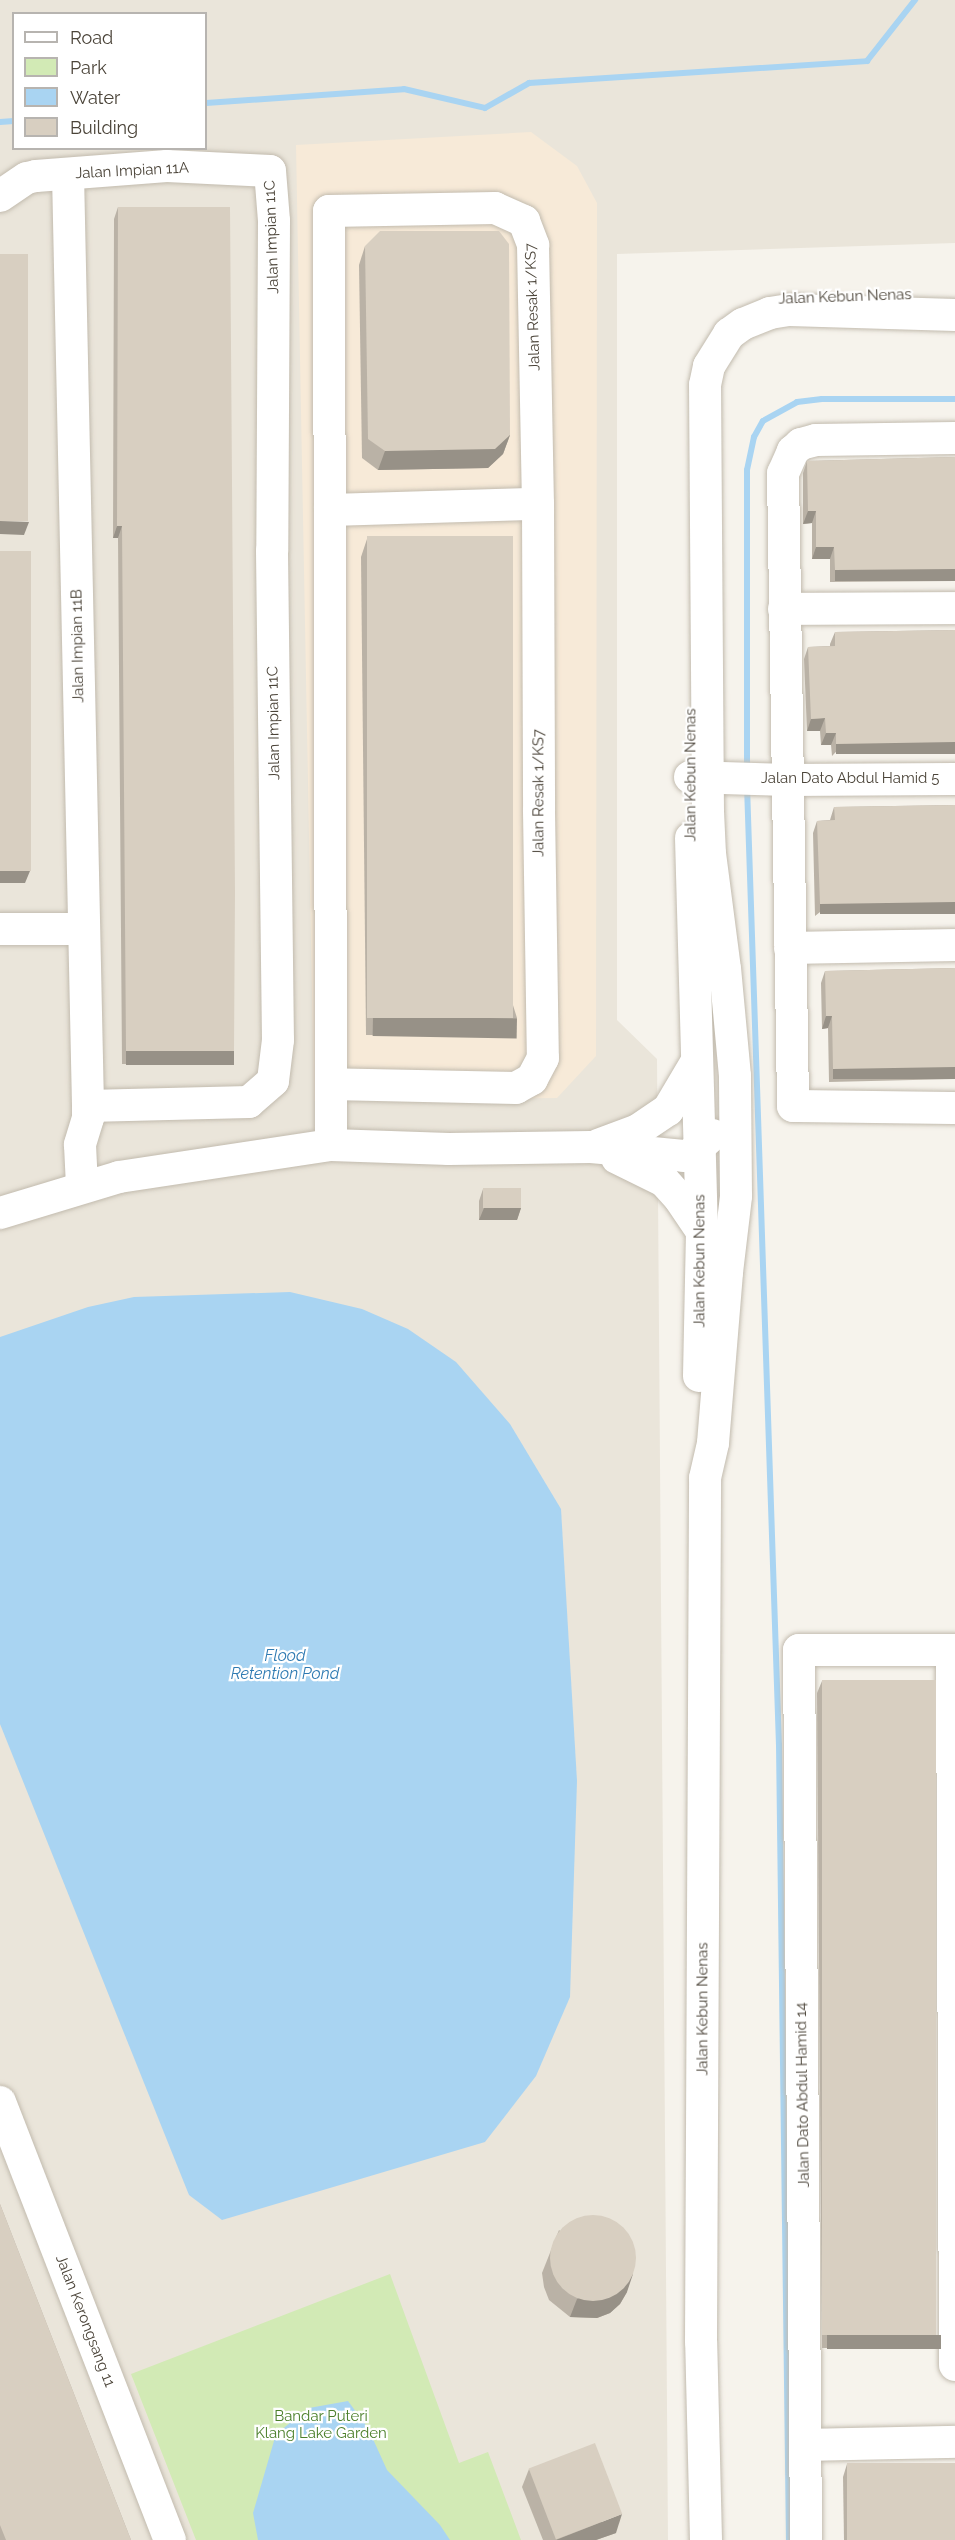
<!DOCTYPE html>
<html>
<head>
<meta charset="utf-8">
<style>
  body { margin:0 }
  #map { position:relative; width:955px; height:2540px; overflow:hidden; background:#f6f3ec; font-family:Raleway,sans-serif }
  div>[style] { position:absolute }
  [style*='--x'] { left:calc(var(--x)*1px); top:calc(var(--y)*1px); width:calc(var(--w)*1px); rotate:calc(var(--a)*1deg) }
  .residential>* { inset:0; background:#eae5da }
  .commercial>* { inset:0; background:#f7ead8 }
  .green>* { inset:0; background:#d2eab5 }
  .water>* { inset:0; background:#a9d4f2 }
  .stream>* { height:6px; margin:-3px; padding:0 3px; transform-origin:3px; border-radius:3px; background:#a9d4f2 }
  .roads { filter:drop-shadow(0 0 2px #c2bbae) drop-shadow(0 0 2px #c2bbae) }
  .minor>* { height:32px; margin:-16px; padding:0 16px; transform-origin:16px; border-radius:16px; background:#fff }
  .wall>* { inset:0; background:#bab2a6 }
  .shaded-wall>* { inset:0; background:#979187; transform-origin:0 0 }
  .building>* { inset:0; background:#d8cfc1; transform-origin:0 0 }
  .round { border-radius:50% }
  span { translate:-50% -50%; white-space:nowrap; text-align:center; line-height:1.15; -webkit-text-stroke:4.5px #fff; paint-order:stroke }
  .street-label { font-size:15px; color:#4b4439 }
  .park-label { font-size:15px; color:#4a7f2a }
  .water-label { font-size:16px; color:#2e7ab2; font-style:italic }
  .legend { position:absolute; left:12px; top:12px; width:195px; height:138px; box-sizing:border-box; background:#fff; border:2px solid #b7b4b0; margin:0; padding:8px 10px; list-style:none; font-size:18px; color:#4b4439 }
  .legend li { display:flex; align-items:center; gap:12px; height:30px }
  .legend b { width:30px; border:2px solid #b7b4b0 }
</style>
</head>
<body>
<div id="map">
  <div class="residential">
    <div style="clip-path:polygon(evenodd,0 0,955px 0,955px 243px,617px 254px,617px 1020px,657px 1059px,668px 2540px,0 2540px,0 0,14px 14px,206px 14px,206px 148px,14px 148px,14px 14px)"></div>
  </div>
  <div class="commercial">
    <div style="clip-path:polygon(531px 132px,577px 166px,597px 203px,596px 1056px,557px 1098px,314px 1101px,296px 145px)"></div>
  </div>
  <div class="green">
    <div style="clip-path:polygon(390px 2274px,459px 2463px,488px 2452px,521px 2540px,196px 2540px,131px 2374px)"></div>
  </div>
  <div class="water">
    <div style="clip-path:polygon(290px 1292px,362px 1309px,408px 1329px,456px 1362px,510px 1424px,561px 1509px,577px 1781px,570px 1997px,536px 2076px,485px 2142px,222px 2220px,189px 2195px,0 1724px,0 1337px,88px 1307px,134px 1297px)"></div>
    <div style="clip-path:polygon(348px 2401px,368px 2428px,387px 2470px,440px 2525px,450px 2540px,258px 2540px,253px 2513px,276px 2434px,309px 2408px)"></div>
  </div>
  <div class="stream">
    <div style="--x:206;--y:103;--w:198;--a:-4"></div>
    <div style="--x:404;--y:89;--w:83;--a:13.2"></div>
    <div style="--x:485;--y:108;--w:51;--a:-29.6"></div>
    <div style="--x:529;--y:83;--w:339;--a:-3.7"></div>
    <div style="--x:867;--y:61;--w:78;--a:-51.8"></div>
    <div style="--x:0;--y:122;--w:14;--a:-4"></div>
    <div style="--x:747;--y:770;--w:300;--a:-90"></div>
    <div style="--x:747;--y:470;--w:34;--a:-78"></div>
    <div style="--x:754;--y:437;--w:18;--a:-61"></div>
    <div style="--x:763;--y:421;--w:39;--a:-29"></div>
    <div style="--x:797;--y:402;--w:25;--a:-7"></div>
    <div style="--x:822;--y:399;--w:133;--a:0"></div>
    <div style="--x:747;--y:786;--w:960;--a:88.09"></div>
    <div style="--x:779;--y:1745;--w:795;--a:89.28"></div>
  </div>
  <div class="roads">
    <div class="minor">
      <div style="--x:68;--y:174;--w:932;--a:88.77"></div>
      <div style="--x:88;--y:1106;--w:12;--a:90"></div>
      <div style="--x:88;--y:1118;--w:28;--a:107"></div>
      <div style="--x:80;--y:1145;--w:41;--a:87.2"></div>
      <div style="--x:0;--y:196;--w:32;--a:-34"></div>
      <div style="--x:27;--y:178;--w:9;--a:-13"></div>
      <div style="--x:36;--y:176;--w:131;--a:-4.4"></div>
      <div style="--x:167;--y:166;--w:103;--a:2.8"></div>
      <div style="--x:270;--y:171;--w:50;--a:85.4"></div>
      <div style="--x:274;--y:221;--w:330;--a:90.3"></div>
      <div style="--x:272;--y:551;--w:489;--a:89.3"></div>
      <div style="--x:278;--y:1040;--w:41;--a:97"></div>
      <div style="--x:273;--y:1081;--w:32;--a:139"></div>
      <div style="--x:249;--y:1102;--w:161;--a:178.6"></div>
      <div style="--x:955;--y:438;--w:139;--a:179.2"></div>
      <div style="--x:816;--y:440;--w:16;--a:165"></div>
      <div style="--x:801;--y:444;--w:11;--a:139"></div>
      <div style="--x:793;--y:451;--w:24;--a:114"></div>
      <div style="--x:783;--y:473;--w:633;--a:89.09"></div>
      <div style="--x:793;--y:1106;--w:162;--a:0.7"></div>
      <div style="--x:330;--y:510;--w:208;--a:-1.7"></div>
      <div style="--x:784;--y:609;--w:171;--a:-0.3"></div>
      <div style="--x:690;--y:777;--w:97;--a:1.8"></div>
      <div style="--x:787;--y:780;--w:168;--a:-0.3"></div>
      <div style="--x:691;--y:838;--w:394;--a:88.4"></div>
      <div style="--x:702;--y:1232;--w:144;--a:91.2"></div>
      <div style="--x:0;--y:929;--w:84;--a:0"></div>
      <div style="--x:790;--y:948;--w:165;--a:-1"></div>
      <div style="--x:331;--y:1145;--w:934;--a:-90.12"></div>
      <div style="--x:329;--y:211;--w:166;--a:-1"></div>
      <div style="--x:495;--y:208;--w:32;--a:24"></div>
      <div style="--x:524;--y:221;--w:26;--a:69"></div>
      <div style="--x:533;--y:245;--w:259;--a:88.9"></div>
      <div style="--x:538;--y:504;--w:307;--a:89.8"></div>
      <div style="--x:539;--y:811;--w:247;--a:89.1"></div>
      <div style="--x:543;--y:1058;--w:24;--a:118"></div>
      <div style="--x:532;--y:1079;--w:18;--a:151"></div>
      <div style="--x:516;--y:1088;--w:185;--a:-178.8"></div>
      <div style="--x:598;--y:1145;--w:43;--a:-20.6"></div>
      <div style="--x:638;--y:1130;--w:36;--a:-34"></div>
      <div style="--x:668;--y:1110;--w:57;--a:-59.4"></div>
      <div style="--x:617;--y:1158;--w:52;--a:26.1"></div>
      <div style="--x:664;--y:1181;--w:24;--a:48"></div>
      <div style="--x:680;--y:1199;--w:40;--a:56"></div>
      <div style="--x:0;--y:1213;--w:124;--a:-16.8"></div>
      <div style="--x:119;--y:1177;--w:214;--a:-8.6"></div>
      <div style="--x:331;--y:1145;--w:118;--a:1.9"></div>
      <div style="--x:449;--y:1149;--w:142;--a:-0.8"></div>
      <div style="--x:591;--y:1147;--w:93;--a:5.5"></div>
      <div style="--x:684;--y:1156;--w:6;--a:-9"></div>
      <div style="--x:690;--y:1155;--w:30;--a:-42"></div>
      <div style="--x:952;--y:1650;--w:715;--a:89.76"></div>
      <div style="--x:0;--y:2102;--w:470;--a:68.8"></div>
      <div style="--x:807;--y:2445;--w:148;--a:-1.2"></div>
      <div style="--x:706;--y:2540;--w:198;--a:-91.4"></div>
      <div style="--x:701;--y:2342;--w:864;--a:-89.73"></div>
      <div style="--x:705;--y:1478;--w:36;--a:-77"></div>
      <div style="--x:713;--y:1443;--w:172;--a:-85.3"></div>
      <div style="--x:727;--y:1272;--w:77;--a:-83.2"></div>
      <div style="--x:736;--y:1196;--w:120;--a:-90.5"></div>
      <div style="--x:735;--y:1076;--w:107;--a:-95.3"></div>
      <div style="--x:725;--y:969;--w:116;--a:-97.4"></div>
      <div style="--x:710;--y:854;--w:42;--a:-92.7"></div>
      <div style="--x:708;--y:812;--w:427;--a:-90.4"></div>
      <div style="--x:705;--y:385;--w:19;--a:-78"></div>
      <div style="--x:709;--y:366;--w:38;--a:-58"></div>
      <div style="--x:729;--y:334;--w:17;--a:-36"></div>
      <div style="--x:743;--y:324;--w:29;--a:-22"></div>
      <div style="--x:770;--y:313;--w:19;--a:-9"></div>
      <div style="--x:789;--y:310;--w:166;--a:1.7"></div>
      <div style="--x:806;--y:2540;--w:890;--a:-90.45"></div>
      <div style="--x:799;--y:1650;--w:156;--a:0"></div>
    </div>
  </div>
  <div class="wall">
    <div style="clip-path:polygon(118px 207px,234px 1051px,229px 1064px,122px 1064px,118px 538px,113px 538px,114px 219px)"></div>
    <div style="clip-path:polygon(365px 246px,510px 435px,503px 454px,488px 468px,378px 470px,362px 458px,359px 265px)"></div>
    <div style="clip-path:polygon(955px 457px,955px 581px,830px 582px,830px 559px,812px 559px,812px 523px,803px 524px,803px 473px,807px 461px)"></div>
    <div style="clip-path:polygon(367px 539px,517px 1018px,510px 1036px,366px 1035px,361px 557px)"></div>
    <div style="clip-path:polygon(955px 630px,832px 756px,831px 745px,821px 745px,820px 731px,807px 731px,804px 659px,808px 647px,830px 646px,830px 644px,835px 632px)"></div>
    <div style="clip-path:polygon(955px 805px,815px 916px,813px 833px,817px 821px,830px 820px,834px 807px)"></div>
    <div style="clip-path:polygon(955px 968px,955px 1079px,829px 1082px,828px 1028px,822px 1029px,821px 983px,825px 971px)"></div>
    <div style="clip-path:polygon(483px 1189px,521px 1208px,517px 1220px,479px 1220px,479px 1201px)"></div>
    <div style="clip-path:polygon(822px 1681px,937px 2348px,822px 2348px,817px 1693px)"></div>
    <div style="clip-path:polygon(0 2204px,131px 2540px,0 2540px)"></div>
    <div style="clip-path:polygon(559px 2230px,627px 2292px,620px 2304px,610px 2313px,597px 2318px,570px 2317px,549px 2300px,544px 2287px,542px 2273px)"></div>
    <div style="clip-path:polygon(847px 2464px,955px 2540px,844px 2540px,843px 2477px)"></div>
    <div style="clip-path:polygon(529px 2469px,616px 2533px,596px 2540px,543px 2540px,522px 2487px)"></div>
  </div>
  <div class="shaded-wall">
    <div style="clip-path:polygon(510px 435px,503px 454px,488px 468px,378px 470px,385px 451px)"></div>
    <div style="clip-path:polygon(808px 511px,816px 511px,812px 523px,803px 524px)"></div>
    <div style="clip-path:polygon(0 521px,29px 522px,24px 535px,0 534px)"></div>
    <div style="clip-path:polygon(117px 526px,122px 526px,118px 538px,113px 538px)"></div>
    <div style="clip-path:polygon(816px 547px,834px 547px,830px 559px,812px 559px)"></div>
    <div style="left:955px;top:569px;width:12px;height:120px;rotate:90deg"></div>
    <div style="clip-path:polygon(825px 718px,820px 731px,807px 731px,811px 719px)"></div>
    <div style="clip-path:polygon(826px 733px,836px 733px,831px 745px,821px 745px)"></div>
    <div style="left:955px;top:742px;width:12px;height:119px;rotate:90deg"></div>
    <div style="clip-path:polygon(0 871px,30px 871px,25px 883px,0 883px)"></div>
    <div style="left:955px;top:902px;width:12px;height:135px;rotate:90deg"></div>
    <div style="left:373px;top:1016px;width:144px;height:20px;rotate:1deg"></div>
    <div style="clip-path:polygon(826px 1016px,832px 1016px,828px 1028px,822px 1029px)"></div>
    <div style="left:126px;top:1051px;width:108px;height:14px"></div>
    <div style="left:955px;top:1067px;width:12px;height:122px;rotate:90deg"></div>
    <div style="clip-path:polygon(484px 1208px,521px 1208px,517px 1220px,479px 1220px)"></div>
    <div style="clip-path:polygon(633px 2274px,627px 2292px,620px 2304px,610px 2313px,597px 2318px,570px 2317px,577px 2299px)"></div>
    <div style="left:827px;top:2335px;width:114px;height:14px"></div>
    <div style="clip-path:polygon(622px 2514px,616px 2533px,596px 2540px,556px 2540px)"></div>
  </div>
  <div class="building">
    <div style="clip-path:polygon(118px 207px,230px 207px,235px 893px,234px 1051px,126px 1051px,122px 526px,117px 526px)"></div>
    <div style="clip-path:polygon(380px 231px,499px 231px,509px 244px,510px 435px,495px 449px,385px 451px,368px 439px,365px 246px)"></div>
    <div style="left:0;top:254px;width:28px;height:267px"></div>
    <div style="clip-path:polygon(955px 457px,955px 569px,835px 570px,834px 547px,816px 547px,816px 511px,808px 511px,807px 461px)"></div>
    <div style="left:513px;top:536px;width:482px;height:146px;rotate:90deg"></div>
    <div style="left:0;top:551px;width:31px;height:320px"></div>
    <div style="clip-path:polygon(955px 630px,955px 742px,836px 744px,836px 733px,826px 733px,825px 718px,811px 719px,808px 647px,835px 646px,835px 632px)"></div>
    <div style="clip-path:polygon(955px 805px,955px 902px,820px 904px,817px 821px,835px 820px,834px 807px)"></div>
    <div style="clip-path:polygon(955px 968px,955px 1067px,833px 1069px,832px 1016px,826px 1016px,825px 971px)"></div>
    <div style="left:521px;top:1188px;width:20px;height:38px;rotate:90deg"></div>
    <div style="left:936px;top:1680px;width:655px;height:114px;rotate:90deg"></div>
    <div style="clip-path:polygon(0 2204px,131px 2540px,6px 2540px,0 2525px)"></div>
    <div class="round" style="left:550px;top:2215px;width:86px;height:86px"></div>
    <div style="left:595px;top:2443px;width:76px;height:71px;rotate:69deg"></div>
    <div style="left:955px;top:2463px;width:77px;height:108px;rotate:90deg"></div>
  </div>
  <div class="street-label">
    <span style="left:132px;top:171px;rotate:-3deg">Jalan Impian 11A</span>
    <span style="left:272px;top:237px;rotate:-92deg">Jalan Impian 11C</span>
    <span style="left:845px;top:297px;rotate:-2deg">Jalan Kebun Nenas</span>
    <span style="left:533px;top:307px;rotate:-92deg">Jalan Resak 1/KS7</span>
    <span style="left:78px;top:646px;rotate:-91deg">Jalan Impian 11B</span>
    <span style="left:274px;top:723px;rotate:-91deg">Jalan Impian 11C</span>
    <span style="left:691px;top:775px;rotate:-90deg">Jalan Kebun Nenas</span>
    <span style="left:850px;top:779px">Jalan Dato Abdul Hamid 5</span>
    <span style="left:539px;top:793px;rotate:-90deg">Jalan Resak 1/KS7</span>
    <span style="left:700px;top:1261px;rotate:-90deg">Jalan Kebun Nenas</span>
    <span style="left:703px;top:2009px;rotate:-90deg">Jalan Kebun Nenas</span>
    <span style="left:803px;top:2095px;rotate:-91deg">Jalan Dato Abdul Hamid 14</span>
    <span style="left:85px;top:2321px;rotate:69deg">Jalan Kerongsang 11</span>
  </div>
  <div class="park-label">
    <span style="left:321px;top:2425px">Bandar Puteri<br>Klang Lake Garden</span>
  </div>
  <div class="water-label">
    <span style="left:285px;top:1665px">Flood<br>Retention Pond</span>
  </div>
  <ul class="legend">
  <li><b style="height:8px;background:#fff"></b>Road</li>
  <li><b style="height:16px;background:#d2eab5"></b>Park</li>
  <li><b style="height:16px;background:#a9d4f2"></b>Water</li>
  <li><b style="height:16px;background:#d8cfc1"></b>Building</li>
  </ul>
</div>
</body>
</html>
